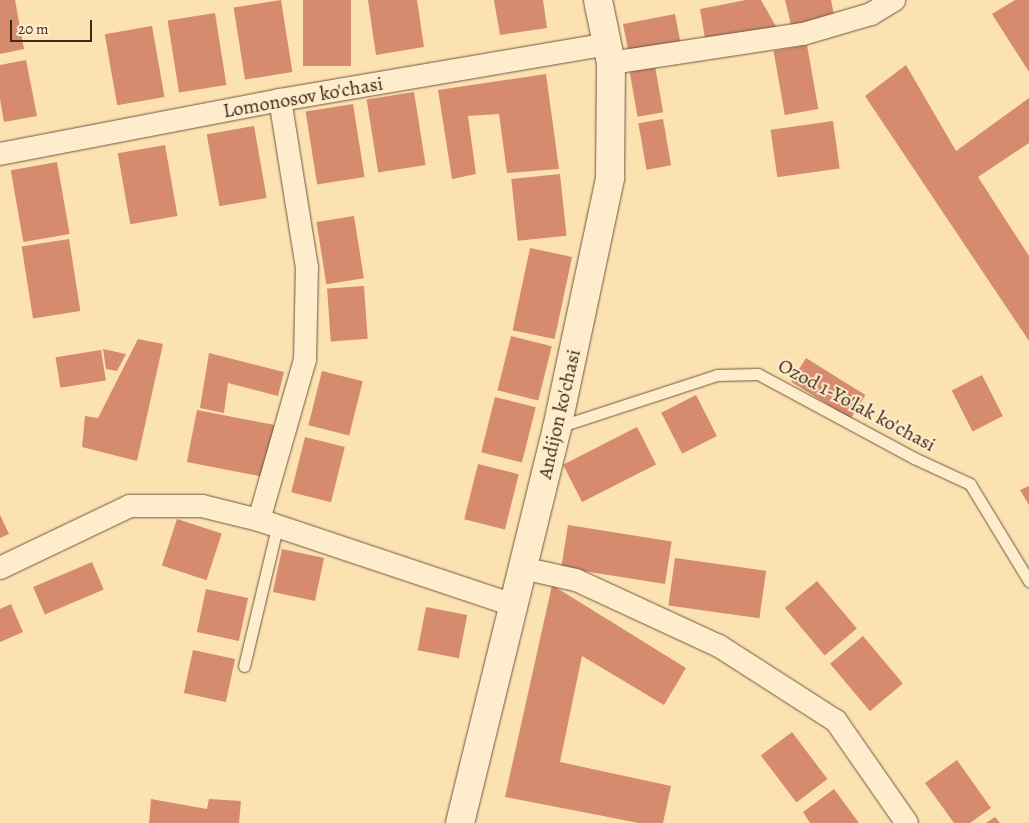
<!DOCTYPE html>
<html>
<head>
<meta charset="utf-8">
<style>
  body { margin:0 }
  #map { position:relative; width:1029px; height:823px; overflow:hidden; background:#fde2b1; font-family:Alegreya,serif }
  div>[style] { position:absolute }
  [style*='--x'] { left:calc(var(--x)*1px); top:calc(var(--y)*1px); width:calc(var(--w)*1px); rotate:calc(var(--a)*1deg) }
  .building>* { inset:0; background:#d68a6e; transform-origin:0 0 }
  .roads { filter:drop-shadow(0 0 1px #6d5840) drop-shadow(0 0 1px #6d5840) }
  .service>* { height:11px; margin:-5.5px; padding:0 5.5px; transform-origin:5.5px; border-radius:5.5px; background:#feeccc }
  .minor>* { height:22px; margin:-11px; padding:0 11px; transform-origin:11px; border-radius:11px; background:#feeccc }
  .tertiary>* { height:28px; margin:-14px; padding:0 14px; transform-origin:14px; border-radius:14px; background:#feeccc }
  span { translate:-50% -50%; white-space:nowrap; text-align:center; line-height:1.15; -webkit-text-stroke:4px #feeccc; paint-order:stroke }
  .street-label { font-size:20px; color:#3d2a1a }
  .scale { position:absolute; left:10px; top:20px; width:82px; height:22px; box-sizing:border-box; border:2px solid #3d2a1a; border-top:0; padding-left:6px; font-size:15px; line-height:18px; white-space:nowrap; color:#3d2a1a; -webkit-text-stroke:4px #feeccc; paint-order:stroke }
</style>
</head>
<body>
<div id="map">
  <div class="building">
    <div style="clip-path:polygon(0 0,15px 0,24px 49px,0 54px)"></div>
    <div style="left:281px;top:0;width:73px;height:48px;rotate:81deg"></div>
    <div style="left:303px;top:0;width:48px;height:66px"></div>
    <div style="clip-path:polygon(368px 0,417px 0,424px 47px,376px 55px)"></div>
    <div style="clip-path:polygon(494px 0,543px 0,547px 28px,500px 35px)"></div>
    <div style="clip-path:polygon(746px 0,761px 0,778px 30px,706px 44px,700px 9px)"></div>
    <div style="clip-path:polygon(785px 0,831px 0,834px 15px,791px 25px)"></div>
    <div style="clip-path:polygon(1015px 0,1029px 0,1029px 72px,992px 14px)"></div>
    <div style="left:215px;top:13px;width:73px;height:48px;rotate:81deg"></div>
    <div style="left:675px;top:14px;width:32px;height:53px;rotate:79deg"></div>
    <div style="left:152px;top:26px;width:72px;height:48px;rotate:80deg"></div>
    <div style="left:807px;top:45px;width:65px;height:34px;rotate:80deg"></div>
    <div style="clip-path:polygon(26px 60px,37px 116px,4px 122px,0 99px,0 65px)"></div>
    <div style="clip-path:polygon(906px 65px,956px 151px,1029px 98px,1029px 143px,978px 177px,1029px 256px,1029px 341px,865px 96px)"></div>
    <div style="left:655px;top:66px;width:47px;height:26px;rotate:80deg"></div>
    <div style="clip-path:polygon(546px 74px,559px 169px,507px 173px,499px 114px,468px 116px,476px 174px,452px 179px,438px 90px)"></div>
    <div style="left:414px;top:92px;width:74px;height:48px;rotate:81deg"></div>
    <div style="left:353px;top:104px;width:74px;height:48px;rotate:81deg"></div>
    <div style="left:663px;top:119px;width:47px;height:25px;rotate:80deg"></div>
    <div style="left:833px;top:121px;width:48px;height:63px;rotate:82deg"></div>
    <div style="left:254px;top:126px;width:73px;height:48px;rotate:80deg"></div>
    <div style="left:165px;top:145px;width:72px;height:48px;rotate:80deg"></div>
    <div style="left:57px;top:162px;width:73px;height:47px;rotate:80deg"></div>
    <div style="left:560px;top:174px;width:62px;height:49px;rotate:84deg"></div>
    <div style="left:354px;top:216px;width:63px;height:38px;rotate:81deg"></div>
    <div style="left:69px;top:239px;width:73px;height:48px;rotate:81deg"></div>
    <div style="left:530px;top:248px;width:43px;height:84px;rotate:12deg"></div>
    <div style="left:364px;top:286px;width:53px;height:37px;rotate:86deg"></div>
    <div style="left:511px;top:336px;width:42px;height:56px;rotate:14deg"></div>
    <div style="clip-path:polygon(138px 339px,163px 344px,137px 461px,82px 447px,85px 416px,98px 418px)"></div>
    <div style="clip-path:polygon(103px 349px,126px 354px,117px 371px,106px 369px)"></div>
    <div style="left:101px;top:350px;width:31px;height:46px;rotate:81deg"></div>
    <div style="clip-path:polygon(209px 353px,284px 372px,278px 396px,228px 383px,224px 413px,200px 408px)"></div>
    <div style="left:806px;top:358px;width:70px;height:28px;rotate:32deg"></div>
    <div style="left:322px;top:371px;width:42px;height:56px;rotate:14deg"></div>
    <div style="left:982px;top:375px;width:46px;height:34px;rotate:63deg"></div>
    <div style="left:696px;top:395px;width:46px;height:39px;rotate:63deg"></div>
    <div style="left:495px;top:397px;width:42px;height:57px;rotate:14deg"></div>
    <div style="left:197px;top:410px;width:79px;height:53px;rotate:11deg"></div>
    <div style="left:637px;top:427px;width:42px;height:83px;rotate:63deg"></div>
    <div style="left:305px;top:437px;width:41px;height:57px;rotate:14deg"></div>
    <div style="left:478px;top:464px;width:42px;height:57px;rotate:14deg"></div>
    <div style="clip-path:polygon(1029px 486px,1029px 505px,1020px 490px)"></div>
    <div style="clip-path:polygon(0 515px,9px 534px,0 538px)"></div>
    <div style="left:177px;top:519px;width:47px;height:49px;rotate:18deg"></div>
    <div style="left:568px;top:525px;width:105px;height:43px;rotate:9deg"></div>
    <div style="left:282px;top:549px;width:43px;height:44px;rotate:12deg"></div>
    <div style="left:675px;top:558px;width:92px;height:48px;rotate:8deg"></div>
    <div style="left:92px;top:562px;width:30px;height:64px;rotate:67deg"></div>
    <div style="left:817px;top:581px;width:62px;height:42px;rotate:50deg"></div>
    <div style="clip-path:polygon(552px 585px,686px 668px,664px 705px,582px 656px,560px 762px,671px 786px,663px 823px,639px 823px,505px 797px)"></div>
    <div style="left:206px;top:589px;width:43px;height:44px;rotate:12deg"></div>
    <div style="clip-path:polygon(11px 604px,23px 632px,0 642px,0 609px)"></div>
    <div style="left:426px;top:607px;width:42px;height:44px;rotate:11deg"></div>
    <div style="left:863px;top:636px;width:62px;height:43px;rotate:50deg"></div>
    <div style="left:193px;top:650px;width:43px;height:44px;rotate:12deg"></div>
    <div style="left:792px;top:732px;width:59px;height:39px;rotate:53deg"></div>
    <div style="clip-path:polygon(957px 760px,991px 808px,970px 823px,954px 823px,925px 783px)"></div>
    <div style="clip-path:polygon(834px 789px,859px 823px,810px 823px,803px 812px)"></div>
    <div style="clip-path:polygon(151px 799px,207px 809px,209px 799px,241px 801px,239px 823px,149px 823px)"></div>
    <div style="clip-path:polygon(995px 817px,1000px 823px,986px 823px)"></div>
  </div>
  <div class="roads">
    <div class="service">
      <div style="--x:558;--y:427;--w:167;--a:-18.1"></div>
      <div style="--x:717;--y:375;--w:41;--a:-1.4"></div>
      <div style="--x:758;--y:374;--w:177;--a:28.3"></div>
      <div style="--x:914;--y:458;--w:62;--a:24.9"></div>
      <div style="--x:970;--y:484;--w:114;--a:58.7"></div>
      <div style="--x:244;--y:666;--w:143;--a:-76.6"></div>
    </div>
    <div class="minor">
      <div style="--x:611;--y:63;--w:194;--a:-8.6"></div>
      <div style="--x:803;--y:34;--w:71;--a:-16.4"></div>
      <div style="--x:871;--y:14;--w:27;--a:-31"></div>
      <div style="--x:0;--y:154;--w:285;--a:-10.9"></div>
      <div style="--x:280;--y:100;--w:333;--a:-9.7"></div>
      <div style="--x:259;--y:520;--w:166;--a:-74"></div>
      <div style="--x:305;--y:360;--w:92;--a:-88.8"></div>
      <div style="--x:307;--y:268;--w:170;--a:-99.1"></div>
      <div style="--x:0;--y:568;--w:144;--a:-25.5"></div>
      <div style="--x:130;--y:506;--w:72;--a:0"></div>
      <div style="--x:202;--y:506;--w:59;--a:13.8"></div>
      <div style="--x:259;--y:520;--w:268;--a:18.5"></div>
      <div style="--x:522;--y:568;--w:55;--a:12.5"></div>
      <div style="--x:576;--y:580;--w:157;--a:24.8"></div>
      <div style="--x:719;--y:646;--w:139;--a:32.7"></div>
      <div style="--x:836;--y:721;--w:124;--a:55.2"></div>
    </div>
    <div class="tertiary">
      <div style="--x:460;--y:823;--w:407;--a:-76.2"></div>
      <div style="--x:557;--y:428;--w:256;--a:-78"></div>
      <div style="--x:610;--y:178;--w:115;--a:-89.5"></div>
      <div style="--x:611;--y:63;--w:64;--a:-101.7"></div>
    </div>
  </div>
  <div class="street-label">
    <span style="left:303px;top:97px;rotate:-10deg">Lomonosov ko'chasi</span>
    <span style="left:857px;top:405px;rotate:28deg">Ozod 1-Yo'lak ko'chasi</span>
    <span style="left:559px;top:414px;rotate:-77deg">Andijon ko'chasi</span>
  </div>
  <div class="scale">20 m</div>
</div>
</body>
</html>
